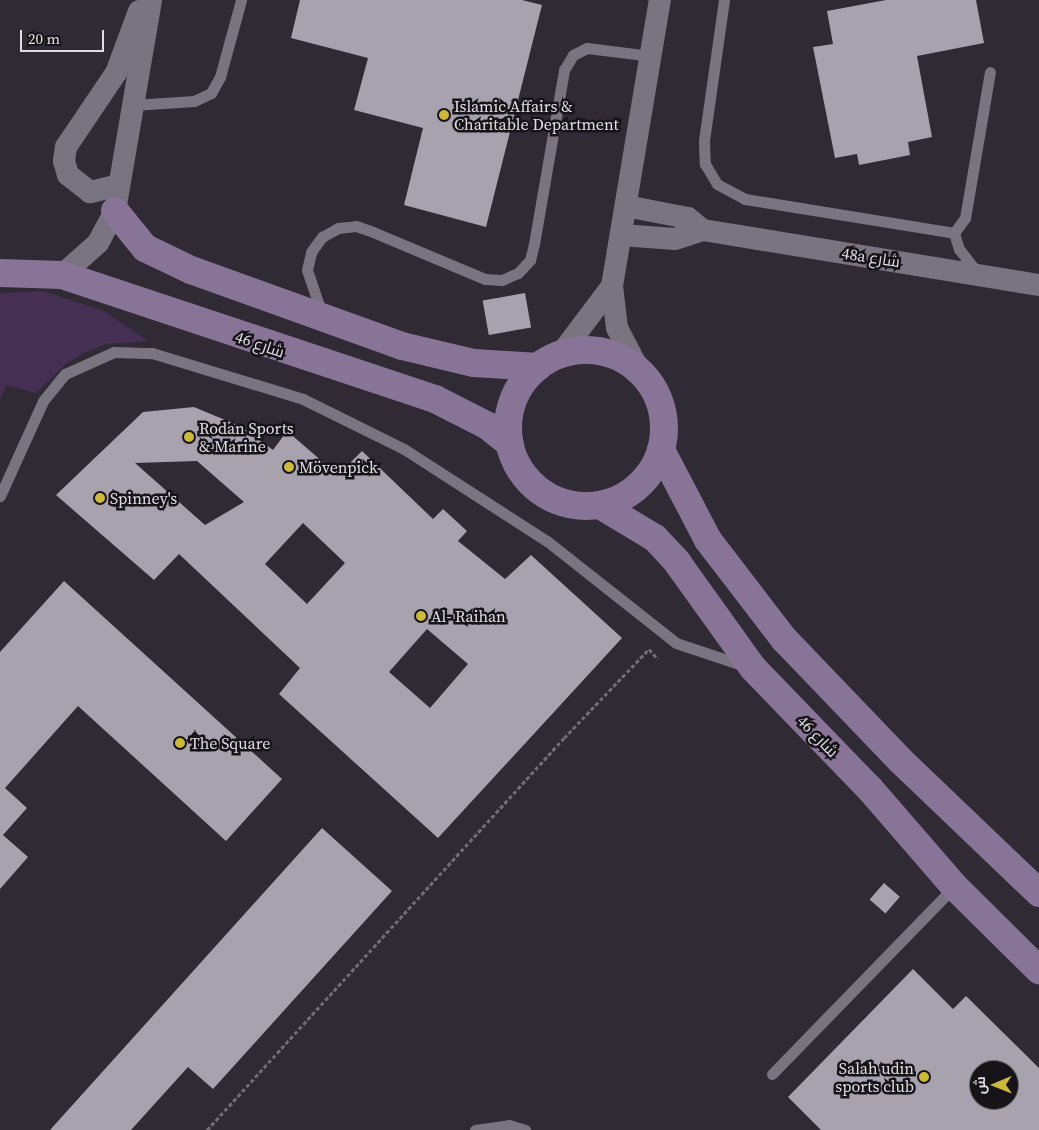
<!DOCTYPE html>
<html>
<head>
<meta charset="utf-8">
<style>
  body { margin:0 }
  #map { position:relative; width:1039px; height:1130px; overflow:hidden; background:#302a35; font-family:"Source Serif 4",Cairo,serif }
  div>[style] { position:absolute }
  [style*='--x'] { left:calc(var(--x)*1px); top:calc(var(--y)*1px); width:calc(var(--w)*1px); rotate:calc(var(--a)*1deg) }
  .green>* { inset:0; background:#453053 }
  .building>* { inset:0; background:#a8a1ae; transform-origin:0 0 }
  .path>* { height:3px; margin-top:-1.5px; transform-origin:0; background:repeating-linear-gradient(90deg,#716c76 0 4px,transparent 0 6.5px) }
  .lane>* { height:11px; margin:-5.5px; padding:0 5.5px; transform-origin:5.5px; border-radius:5.5px; background:#7a7380 }
  .street>* { height:22px; margin:-11px; padding:0 11px; transform-origin:11px; border-radius:11px; background:#7a7380 }
  .secondary>* { height:28px; margin:-14px; padding:0 14px; transform-origin:14px; border-radius:14px; background:#887496 }
  .secondary>.ring { margin:-14px; padding:0; box-sizing:content-box; background:none; border:28px solid #887496; border-radius:50% }
  .dots>* { width:14px; height:14px; translate:-50% -50%; box-sizing:border-box; border:2px solid #171419; border-radius:50% }
  span { translate:-50% -50%; white-space:nowrap; text-align:center; line-height:1.15; -webkit-text-stroke:5px #171419; paint-order:stroke }
  .poi-label { font-size:16px; color:#e0dce3 }
  .left { translate:0 -50%; text-align:left }
  .right { translate:-100% -50%; text-align:right }
  .street-label { font-size:16px; color:#e0dce3 }
  .north { position:absolute; left:969px; top:1060px; width:50px; height:50px; box-sizing:border-box; background:#171419; border:1px solid #67646a; border-radius:50%; rotate:269deg; font-size:14px; font-weight:700; line-height:20px; text-align:center; color:#e0dce3 }
  .north::after { content:''; display:block; margin:auto; width:18px; height:22px; background:#ccb939; clip-path:polygon(50% 0,100% 100%,50% 72%,0 100%) }
  .scale { position:absolute; left:20px; top:30px; width:84px; height:22px; box-sizing:border-box; border:2px solid #e0dce3; border-top:0; padding-left:6px; font-size:15px; line-height:18px; white-space:nowrap; color:#e0dce3; -webkit-text-stroke:4px #171419; paint-order:stroke }
</style>
</head>
<body>
<div id="map">
  <div class="green">
    <div style="clip-path:polygon(43px 291px,104px 311px,148px 341px,106px 344px,86px 352px,67px 363px,36px 393px,6px 385px,0 400px,0 293px)"></div>
  </div>
  <div class="building">
    <div style="clip-path:polygon(300px 0,522px 0,542px 5px,486px 227px,404px 205px,423px 128px,354px 110px,368px 58px,291px 38px)"></div>
    <div style="clip-path:polygon(886px 0,976px 0,984px 43px,917px 56px,932px 137px,908px 142px,910px 155px,859px 165px,857px 154px,835px 158px,813px 47px,833px 44px,827px 11px)"></div>
    <div style="left:525px;top:293px;width:35px;height:43px;rotate:80deg"></div>
    <div style="clip-path:polygon(evenodd,194px 407px,242px 427px,273px 450px,287px 431px,338px 475px,362px 451px,433px 519px,443px 509px,467px 531px,458px 541px,505px 579px,531px 555px,622px 638px,438px 838px,279px 694px,300px 668px,179px 554px,154px 580px,56px 495px,143px 412px,194px 407px,197px 461px,244px 502px,205px 525px,135px 463px,197px 461px,194px 407px,303px 523px,345px 563px,307px 604px,265px 564px,303px 523px,194px 407px,427px 629px,468px 664px,430px 708px,389px 672px,427px 629px)"></div>
    <div style="clip-path:polygon(64px 581px,282px 779px,226px 841px,78px 706px,5px 788px,27px 808px,3px 835px,28px 857px,0 889px,0 652px)"></div>
    <div style="clip-path:polygon(322px 828px,392px 891px,213px 1089px,188px 1067px,131px 1130px,50px 1130px)"></div>
    <div style="left:884px;top:883px;width:21px;height:22px;rotate:41deg"></div>
    <div style="clip-path:polygon(evenodd,913px 969px,953px 1009px,966px 996px,1039px 1068px,1039px 1130px,821px 1130px,788px 1097px,913px 969px,979px 1070px,1009px 1070px,1009px 1100px,979px 1100px,979px 1070px)"></div>
  </div>
  <div class="path">
    <div style="--x:207;--y:1130;--w:530;--a:-47.68"></div>
    <div style="--x:564;--y:738;--w:123;--a:-46.3"></div>
    <div style="--x:649;--y:649;--w:13;--a:48"></div>
  </div>
  <div class="lane">
    <div style="--x:724;--y:0;--w:142;--a:98.1"></div>
    <div style="--x:704;--y:141;--w:23;--a:88"></div>
    <div style="--x:705;--y:164;--w:23;--a:59"></div>
    <div style="--x:717;--y:184;--w:32;--a:28"></div>
    <div style="--x:745;--y:199;--w:212;--a:9.2"></div>
    <div style="--x:133;--y:105;--w:61;--a:-3.8"></div>
    <div style="--x:194;--y:101;--w:19;--a:-25"></div>
    <div style="--x:211;--y:93;--w:18;--a:-61"></div>
    <div style="--x:220;--y:77;--w:80;--a:-74.7"></div>
    <div style="--x:954;--y:233;--w:19;--a:-54"></div>
    <div style="--x:965;--y:218;--w:148;--a:-80.3"></div>
    <div style="--x:954;--y:233;--w:17;--a:73"></div>
    <div style="--x:959;--y:249;--w:29;--a:52"></div>
    <div style="--x:322;--y:314;--w:46;--a:-108.8"></div>
    <div style="--x:307;--y:270;--w:18;--a:-77"></div>
    <div style="--x:311;--y:252;--w:19;--a:-54"></div>
    <div style="--x:322;--y:237;--w:18;--a:-29"></div>
    <div style="--x:338;--y:228;--w:18;--a:-6"></div>
    <div style="--x:356;--y:226;--w:18;--a:19"></div>
    <div style="--x:373;--y:232;--w:121;--a:22.8"></div>
    <div style="--x:485;--y:279;--w:17;--a:3"></div>
    <div style="--x:502;--y:280;--w:17;--a:-24"></div>
    <div style="--x:518;--y:273;--w:18;--a:-47"></div>
    <div style="--x:530;--y:260;--w:16;--a:-76"></div>
    <div style="--x:534;--y:244;--w:177;--a:-80.2"></div>
    <div style="--x:564;--y:70;--w:17;--a:-59"></div>
    <div style="--x:573;--y:55;--w:16;--a:-27"></div>
    <div style="--x:587;--y:48;--w:64;--a:7.1"></div>
    <div style="--x:0;--y:496;--w:104;--a:-65.6"></div>
    <div style="--x:43;--y:401;--w:35;--a:-51"></div>
    <div style="--x:65;--y:374;--w:54;--a:-24.2"></div>
    <div style="--x:114;--y:352;--w:38;--a:2"></div>
    <div style="--x:152;--y:353;--w:158;--a:16.9"></div>
    <div style="--x:303;--y:399;--w:113;--a:26.3"></div>
    <div style="--x:404;--y:449;--w:170;--a:32.8"></div>
    <div style="--x:547;--y:541;--w:164;--a:38.3"></div>
    <div style="--x:676;--y:643;--w:76;--a:18.4"></div>
    <div style="--x:772;--y:1074;--w:261;--a:-45.8"></div>
    <div style="--x:475;--y:1130;--w:34;--a:-8"></div>
    <div style="--x:509;--y:1125;--w:17;--a:17"></div>
  </div>
  <div class="street">
    <div style="--x:119;--y:185;--w:30;--a:166"></div>
    <div style="--x:90;--y:192;--w:28;--a:-142"></div>
    <div style="--x:68;--y:175;--w:15;--a:-106"></div>
    <div style="--x:64;--y:161;--w:14;--a:-82"></div>
    <div style="--x:66;--y:147;--w:89;--a:-56"></div>
    <div style="--x:116;--y:73;--w:66;--a:-69.6"></div>
    <div style="--x:626;--y:206;--w:63;--a:11"></div>
    <div style="--x:688;--y:218;--w:19;--a:39"></div>
    <div style="--x:703;--y:230;--w:340;--a:9.3"></div>
    <div style="--x:621;--y:235;--w:54;--a:4.2"></div>
    <div style="--x:675;--y:239;--w:29;--a:-18"></div>
    <div style="--x:62;--y:275;--w:48;--a:-41.6"></div>
    <div style="--x:98;--y:243;--w:36;--a:-62"></div>
    <div style="--x:115;--y:211;--w:214;--a:-80.3"></div>
    <div style="--x:560;--y:355;--w:86;--a:-53"></div>
    <div style="--x:639;--y:370;--w:47;--a:-117.6"></div>
    <div style="--x:617;--y:328;--w:42;--a:-96.8"></div>
    <div style="--x:612;--y:286;--w:290;--a:-80.5"></div>
  </div>
  <div class="secondary">
    <div style="--x:115;--y:211;--w:48;--a:51"></div>
    <div style="--x:145;--y:248;--w:51;--a:25.6"></div>
    <div style="--x:191;--y:270;--w:224;--a:19.8"></div>
    <div style="--x:402;--y:346;--w:74;--a:13.3"></div>
    <div style="--x:474;--y:363;--w:64;--a:3.6"></div>
    <div style="--x:0;--y:273;--w:62;--a:1.8"></div>
    <div style="--x:62;--y:275;--w:393;--a:18.4"></div>
    <div style="--x:435;--y:399;--w:59;--a:27"></div>
    <div style="--x:488;--y:426;--w:28;--a:39"></div>
    <div class="ring" style="left:508px;top:350px;width:128px;height:128px"></div>
    <div style="--x:661;--y:450;--w:102;--a:62.4"></div>
    <div style="--x:708;--y:540;--w:125;--a:52.5"></div>
    <div style="--x:784;--y:639;--w:169;--a:46.2"></div>
    <div style="--x:901;--y:761;--w:191;--a:43.7"></div>
    <div style="--x:600;--y:505;--w:64;--a:31"></div>
    <div style="--x:655;--y:538;--w:33;--a:47"></div>
    <div style="--x:677;--y:562;--w:130;--a:54.4"></div>
    <div style="--x:753;--y:668;--w:168;--a:46"></div>
    <div style="--x:870;--y:789;--w:128;--a:49.1"></div>
    <div style="--x:954;--y:886;--w:120;--a:44.7"></div>
  </div>
  <div class="dots">
    <div style="left:444px;top:115px;background:#ccb939"></div>
    <div style="left:189px;top:437px;background:#ccb939"></div>
    <div style="left:289px;top:467px;background:#ccb939"></div>
    <div style="left:100px;top:498px;background:#ccb939"></div>
    <div style="left:421px;top:616px;background:#ccb939"></div>
    <div style="left:180px;top:743px;background:#ccb939"></div>
    <div style="left:924px;top:1077px;background:#ccb939"></div>
  </div>
  <div class="poi-label">
    <span class="left" style="left:454px;top:115px">Islamic Affairs &amp;<br>Charitable Department</span>
    <span class="left" style="left:199px;top:437px">Rodan Sports<br>&amp; Marine</span>
    <span class="left" style="left:299px;top:467px">Mövenpick</span>
    <span class="left" style="left:110px;top:498px">Spinney's</span>
    <span class="left" style="left:431px;top:616px">Al- Raihan</span>
    <span class="left" style="left:190px;top:743px">The Square</span>
    <span class="right" style="left:914px;top:1077px">Salah udin<br>sports club</span>
  </div>
  <div class="street-label">
    <span style="left:871px;top:257px;rotate:9deg">48a شارع</span>
    <span style="left:260px;top:344px;rotate:19deg">شارع 46</span>
    <span style="left:818px;top:736px;rotate:46deg">شارع 46</span>
  </div>
  <div class="north">ش</div>
  <div class="scale">20 m</div>
</div>
</body>
</html>
